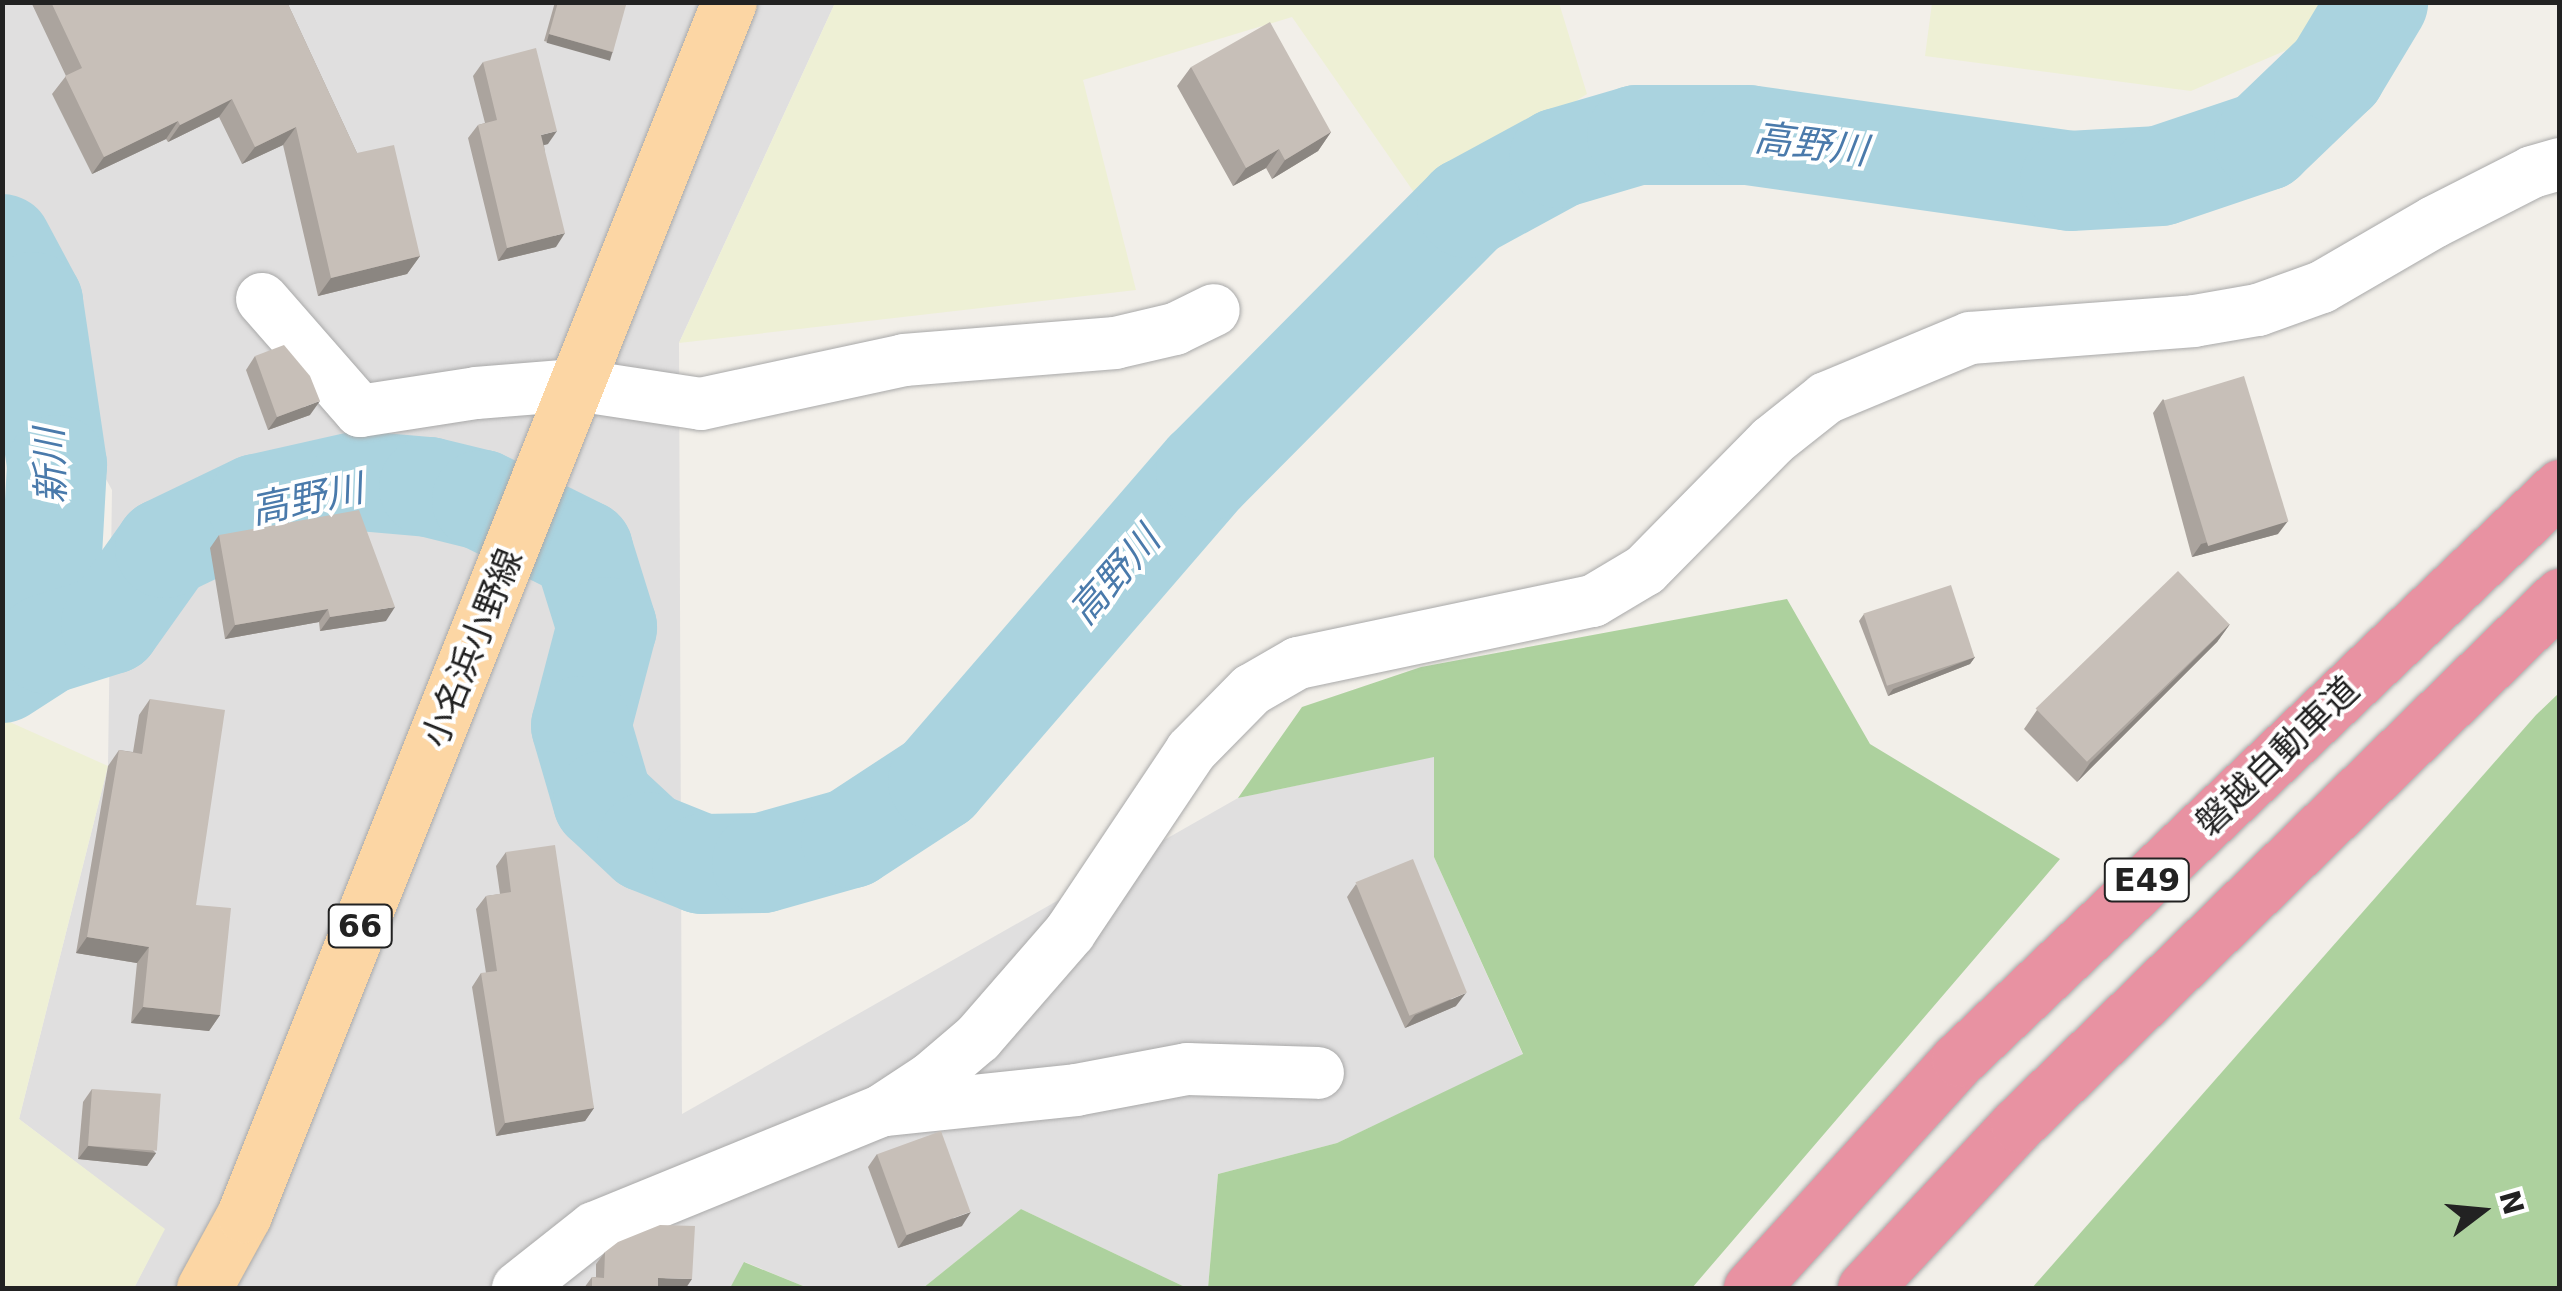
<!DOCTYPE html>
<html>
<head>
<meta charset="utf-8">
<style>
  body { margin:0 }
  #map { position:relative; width:2562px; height:1291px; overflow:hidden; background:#f2efe9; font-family:"DejaVu Sans","Noto Sans JP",sans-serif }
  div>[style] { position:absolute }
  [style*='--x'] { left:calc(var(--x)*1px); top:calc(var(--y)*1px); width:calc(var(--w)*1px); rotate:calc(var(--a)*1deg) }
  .residential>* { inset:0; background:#e0dfdf }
  .farmland>* { inset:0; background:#eef0d5 }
  .forest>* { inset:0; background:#add19e }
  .river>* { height:100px; margin:-50px; padding:0 50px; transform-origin:50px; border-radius:50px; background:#aad3df }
  .roads { filter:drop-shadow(0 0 2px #a9a9a9) drop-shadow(0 0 2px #a9a9a9) }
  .street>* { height:52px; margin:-26px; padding:0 26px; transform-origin:26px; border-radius:26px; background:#fff }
  .primary>* { height:55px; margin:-27.5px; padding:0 27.5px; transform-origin:27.5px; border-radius:27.5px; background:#fcd6a4 }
  .highway>* { height:55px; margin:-27.5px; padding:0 27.5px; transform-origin:27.5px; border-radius:27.5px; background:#e892a2 }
  .wall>* { inset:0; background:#aba49e }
  .shaded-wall>* { inset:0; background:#8b8681; transform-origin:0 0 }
  .building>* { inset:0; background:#c7bfb8; transform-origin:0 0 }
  span { translate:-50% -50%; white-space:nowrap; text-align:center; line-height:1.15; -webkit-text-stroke:8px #fff; paint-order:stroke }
  .shield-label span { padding:2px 8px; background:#fff; border:2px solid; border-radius:8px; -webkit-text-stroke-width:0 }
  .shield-label { font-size:32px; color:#222; font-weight:700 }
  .street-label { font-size:35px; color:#222 }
  .water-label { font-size:38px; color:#4a7aab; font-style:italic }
  .frame { position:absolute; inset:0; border:5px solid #222; pointer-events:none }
  .north { position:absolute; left:2432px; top:1161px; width:100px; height:100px; -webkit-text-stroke:8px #fff; paint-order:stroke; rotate:74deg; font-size:28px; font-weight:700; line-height:40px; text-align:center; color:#222 }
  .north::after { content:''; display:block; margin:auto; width:35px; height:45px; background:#222; clip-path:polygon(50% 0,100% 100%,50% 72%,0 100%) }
</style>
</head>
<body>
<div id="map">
  <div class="residential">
    <div style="clip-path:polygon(2px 3px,835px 3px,679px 343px,682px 1114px,1238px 798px,1434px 756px,1434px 857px,1523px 1055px,1337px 1143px,1218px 1174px,1208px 1288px,1187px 1288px,1021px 1209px,923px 1288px,808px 1288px,745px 1262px,730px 1288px,134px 1288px,164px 1229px,19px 1119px,108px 766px,112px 490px,3px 292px)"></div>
  </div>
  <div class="farmland">
    <div style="clip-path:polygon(835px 3px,1559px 3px,1587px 94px,1420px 201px,1292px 17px,1083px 80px,1136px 290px,679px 343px)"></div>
    <div style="clip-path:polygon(1932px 3px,1932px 2px,2323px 3px,2308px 41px,2191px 91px,1925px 56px)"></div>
    <div style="clip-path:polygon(3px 719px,108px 766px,19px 1119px,165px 1229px,134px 1288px,3px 1288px)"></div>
  </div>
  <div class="forest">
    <div style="clip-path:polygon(1787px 599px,1870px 744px,2060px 859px,1692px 1288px,1208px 1288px,1218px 1174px,1337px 1143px,1523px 1054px,1434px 857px,1434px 757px,1238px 798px,1302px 707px,1421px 667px)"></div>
    <div style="clip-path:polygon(2559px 693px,2559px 1288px,2032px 1288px,2536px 715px)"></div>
    <div style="clip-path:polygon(1021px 1209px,1187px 1288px,923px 1288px)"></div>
    <div style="clip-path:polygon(744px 1262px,808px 1288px,730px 1288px)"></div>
  </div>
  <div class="river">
    <div style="--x:2;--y:244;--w:66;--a:61.9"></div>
    <div style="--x:33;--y:302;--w:165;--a:81.6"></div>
    <div style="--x:57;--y:465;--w:179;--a:93.2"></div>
    <div style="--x:2;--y:673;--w:54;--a:-32.8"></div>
    <div style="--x:47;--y:644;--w:67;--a:-17.4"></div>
    <div style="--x:111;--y:624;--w:93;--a:-54.6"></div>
    <div style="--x:165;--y:548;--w:102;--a:-25.6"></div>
    <div style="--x:257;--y:504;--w:106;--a:-12.6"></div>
    <div style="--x:360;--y:481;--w:69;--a:5"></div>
    <div style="--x:429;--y:487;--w:55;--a:13.8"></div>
    <div style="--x:482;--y:500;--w:113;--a:26.3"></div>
    <div style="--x:583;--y:550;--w:81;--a:72.7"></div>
    <div style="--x:607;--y:627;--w:102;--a:104.7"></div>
    <div style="--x:581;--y:726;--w:78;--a:73.7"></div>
    <div style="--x:603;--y:801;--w:60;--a:43"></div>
    <div style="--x:647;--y:842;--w:59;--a:21.8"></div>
    <div style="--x:702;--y:864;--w:60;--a:-1"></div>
    <div style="--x:762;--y:863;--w:92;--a:-15.7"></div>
    <div style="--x:851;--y:838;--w:104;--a:-33.2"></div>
    <div style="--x:938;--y:781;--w:410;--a:-49.2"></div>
    <div style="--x:1206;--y:471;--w:371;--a:-45.2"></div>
    <div style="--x:1467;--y:208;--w:105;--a:-28.5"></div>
    <div style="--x:1559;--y:158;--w:81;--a:-16.4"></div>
    <div style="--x:1637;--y:135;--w:111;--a:0"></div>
    <div style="--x:1748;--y:135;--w:325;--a:8.1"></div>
    <div style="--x:2070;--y:181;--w:90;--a:-3.2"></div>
    <div style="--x:2160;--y:176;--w:110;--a:-18.6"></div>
    <div style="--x:2264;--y:141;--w:100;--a:-43.8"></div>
    <div style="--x:2336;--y:72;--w:82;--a:-59"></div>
  </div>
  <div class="roads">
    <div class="street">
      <div style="--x:262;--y:299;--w:149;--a:48.8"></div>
      <div style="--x:360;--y:411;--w:117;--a:-8.8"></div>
      <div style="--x:476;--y:393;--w:100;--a:-4.6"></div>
      <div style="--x:576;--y:385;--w:126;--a:8.6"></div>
      <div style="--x:701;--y:404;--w:208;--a:-12.2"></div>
      <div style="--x:904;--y:360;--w:212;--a:-4.6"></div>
      <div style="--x:1115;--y:343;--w:62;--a:-13.1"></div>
      <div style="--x:1175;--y:329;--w:43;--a:-26"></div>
      <div style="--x:887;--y:1110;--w:190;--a:-6"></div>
      <div style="--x:1076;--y:1090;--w:113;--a:-10.7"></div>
      <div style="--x:1187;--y:1069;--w:131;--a:1.7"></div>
      <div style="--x:518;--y:1288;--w:97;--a:-38.3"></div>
      <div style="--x:594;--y:1228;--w:310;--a:-22.2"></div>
      <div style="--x:881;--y:1111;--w:60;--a:-33.4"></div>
      <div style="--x:931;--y:1078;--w:62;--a:-40.4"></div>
      <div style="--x:978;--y:1038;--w:140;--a:-49"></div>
      <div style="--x:1070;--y:932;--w:218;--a:-56.2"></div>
      <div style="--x:1191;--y:751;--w:86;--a:-45.5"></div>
      <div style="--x:1251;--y:690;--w:54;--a:-29.9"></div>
      <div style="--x:1298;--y:663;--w:301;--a:-11.9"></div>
      <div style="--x:1593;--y:601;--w:61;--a:-30.8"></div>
      <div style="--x:1645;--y:570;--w:181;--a:-45.4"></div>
      <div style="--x:1772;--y:441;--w:69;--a:-38.5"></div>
      <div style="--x:1826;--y:398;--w:156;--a:-22.6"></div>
      <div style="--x:1970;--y:338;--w:225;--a:-4.3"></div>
      <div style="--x:2194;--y:321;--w:65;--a:-9.8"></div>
      <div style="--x:2258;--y:310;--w:68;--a:-19.8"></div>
      <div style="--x:2322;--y:287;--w:129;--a:-30.1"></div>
      <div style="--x:2434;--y:222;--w:110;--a:-27"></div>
      <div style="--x:2532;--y:172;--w:29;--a:-16"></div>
    </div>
    <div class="primary">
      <div style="--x:204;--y:1288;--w:83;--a:-61.3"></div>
      <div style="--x:244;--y:1215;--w:1306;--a:-68.21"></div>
    </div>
    <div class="highway">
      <div style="--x:1751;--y:1288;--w:309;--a:-47.8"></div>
      <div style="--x:1959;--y:1059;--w:830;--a:-43.58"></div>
      <div style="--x:1865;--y:1288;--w:224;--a:-47"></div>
      <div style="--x:2018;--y:1124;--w:757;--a:-44.25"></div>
    </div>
  </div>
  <div class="wall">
    <div style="clip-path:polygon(31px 2px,287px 2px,357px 153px,420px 256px,407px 274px,318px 296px,283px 145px,242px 164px,219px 117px,168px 142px,166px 139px,92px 174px,52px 94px,66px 76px)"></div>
    <div style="clip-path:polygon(555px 2px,616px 2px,613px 52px,608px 59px,544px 41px)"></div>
    <div style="clip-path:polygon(483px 62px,548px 144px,544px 145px,556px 247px,498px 261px,468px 138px,478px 125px,485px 123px,473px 76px)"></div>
    <div style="clip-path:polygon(1191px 67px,1331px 132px,1318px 151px,1272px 179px,1266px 168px,1233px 186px,1177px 86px)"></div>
    <div style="clip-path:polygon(255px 356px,310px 415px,268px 430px,246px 370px)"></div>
    <div style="clip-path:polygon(2163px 399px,2278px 534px,2192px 557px,2153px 413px)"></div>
    <div style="clip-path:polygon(219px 535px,386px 621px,320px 631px,319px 622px,225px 639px,210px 548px)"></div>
    <div style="clip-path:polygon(1864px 614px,1975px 657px,1970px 664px,1888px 696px,1859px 621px)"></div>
    <div style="clip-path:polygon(2230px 624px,2217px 642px,2077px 782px,2024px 729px,2037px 710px)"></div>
    <div style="clip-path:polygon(150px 699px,220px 1015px,209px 1031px,131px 1023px,137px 963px,76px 953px,108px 766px,119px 750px,133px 752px,139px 715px)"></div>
    <div style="clip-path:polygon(506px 852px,594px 1108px,585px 1121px,496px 1136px,472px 987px,481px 973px,486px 973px,476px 909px,486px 896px,500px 894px,496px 866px)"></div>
    <div style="clip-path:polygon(1356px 884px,1456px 1006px,1405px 1028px,1347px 897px)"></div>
    <div style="clip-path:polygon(92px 1089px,156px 1153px,147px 1166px,78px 1159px,83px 1102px)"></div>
    <div style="clip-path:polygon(877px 1154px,962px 1226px,898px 1248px,868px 1167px)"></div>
    <div style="clip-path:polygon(605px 1252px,686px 1288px,584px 1288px,592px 1277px,596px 1277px,596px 1264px)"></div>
  </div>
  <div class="shaded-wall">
    <div style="left:549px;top:34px;width:66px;height:9px;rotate:16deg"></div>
    <div style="clip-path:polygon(232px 99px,219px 117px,168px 142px,180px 125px)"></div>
    <div style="clip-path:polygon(178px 121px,166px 139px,92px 174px,104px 157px)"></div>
    <div style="clip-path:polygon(296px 127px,283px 145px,242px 164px,255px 147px)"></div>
    <div style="clip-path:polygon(557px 131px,548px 144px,532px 148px,541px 135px)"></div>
    <div style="clip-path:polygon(1331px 132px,1318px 151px,1272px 179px,1285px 160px)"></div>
    <div style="clip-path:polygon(1279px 149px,1266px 168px,1233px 186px,1246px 168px)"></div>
    <div style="clip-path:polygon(565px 233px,556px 247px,498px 261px,507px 248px)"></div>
    <div style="clip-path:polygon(420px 256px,407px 274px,318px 296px,331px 278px)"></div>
    <div style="clip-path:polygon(320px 401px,310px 415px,268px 430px,277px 417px)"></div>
    <div style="clip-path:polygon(2288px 521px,2278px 534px,2192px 557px,2201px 544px)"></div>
    <div style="clip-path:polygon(395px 607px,386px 621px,320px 631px,330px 617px)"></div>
    <div style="clip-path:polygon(328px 609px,319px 622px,225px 639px,235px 625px)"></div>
    <div style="clip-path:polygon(2230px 624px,2217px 642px,2077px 782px,2090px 763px)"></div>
    <div style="clip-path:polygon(1975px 657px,1970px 664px,1888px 696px,1893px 689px)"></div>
    <div style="clip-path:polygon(87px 937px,149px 947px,137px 963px,76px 953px)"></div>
    <div style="clip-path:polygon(1466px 993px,1456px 1006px,1405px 1028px,1415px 1015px)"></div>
    <div style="clip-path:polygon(143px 1007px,220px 1015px,209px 1031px,131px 1023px)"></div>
    <div style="clip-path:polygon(594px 1108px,585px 1121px,496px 1136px,505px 1123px)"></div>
    <div style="clip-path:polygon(88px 1146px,156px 1153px,147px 1166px,78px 1159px)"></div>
    <div style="clip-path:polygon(971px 1212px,962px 1226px,898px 1248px,907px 1235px)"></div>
    <div style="clip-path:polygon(658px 1278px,692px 1279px,686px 1288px,651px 1288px)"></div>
  </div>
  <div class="building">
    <div style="clip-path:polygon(51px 2px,287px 2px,357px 153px,394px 145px,420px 256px,331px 278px,296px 127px,255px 147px,232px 99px,180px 125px,178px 121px,104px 157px,65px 76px,82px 68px)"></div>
    <div style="clip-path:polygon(558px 2px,616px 2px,626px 5px,613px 52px,549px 34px)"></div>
    <div style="clip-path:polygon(1270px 22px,1331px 132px,1285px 160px,1279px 149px,1246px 168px,1191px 67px)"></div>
    <div style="clip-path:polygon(536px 48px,557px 131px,541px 135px,565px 233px,507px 248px,478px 125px,497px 120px,483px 62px)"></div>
    <div style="clip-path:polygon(284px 345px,310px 376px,320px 401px,277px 417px,255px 356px)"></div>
    <div style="left:2244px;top:376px;width:152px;height:84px;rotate:73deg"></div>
    <div style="clip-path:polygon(359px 510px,395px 607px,330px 617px,328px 609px,235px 625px,219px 535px)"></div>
    <div style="left:2178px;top:571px;width:74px;height:198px;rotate:46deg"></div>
    <div style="left:1951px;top:585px;width:76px;height:92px;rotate:72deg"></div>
    <div style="clip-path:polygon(150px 699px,225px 710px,196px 905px,231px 908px,220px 1015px,143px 1007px,149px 947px,87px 937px,119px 750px,142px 754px)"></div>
    <div style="clip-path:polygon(555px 845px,594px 1108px,505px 1123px,481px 973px,497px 971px,486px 896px,511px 892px,506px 852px)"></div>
    <div style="left:1413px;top:859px;width:144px;height:62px;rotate:68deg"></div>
    <div style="left:92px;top:1089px;width:69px;height:57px;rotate:4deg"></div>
    <div style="left:941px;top:1131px;width:86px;height:68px;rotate:70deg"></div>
    <div style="clip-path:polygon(660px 1225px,695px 1226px,692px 1279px,658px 1278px,658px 1288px,592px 1288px,592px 1277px,604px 1278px,605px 1252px,618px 1242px)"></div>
  </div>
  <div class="shield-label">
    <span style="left:2147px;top:880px">E49</span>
    <span style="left:360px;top:926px">66</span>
  </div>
  <div class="street-label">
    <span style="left:472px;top:648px;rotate:-68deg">小名浜小野線</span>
    <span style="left:2277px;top:756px;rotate:-44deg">磐越自動車道</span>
  </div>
  <div class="water-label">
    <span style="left:1811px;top:145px;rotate:7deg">高野川</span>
    <span style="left:51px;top:466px;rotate:-92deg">新川</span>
    <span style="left:307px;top:500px;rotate:-12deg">高野川</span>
    <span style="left:1115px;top:576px;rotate:-49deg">高野川</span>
  </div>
  <div class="frame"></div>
  <div class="north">N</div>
</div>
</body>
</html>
